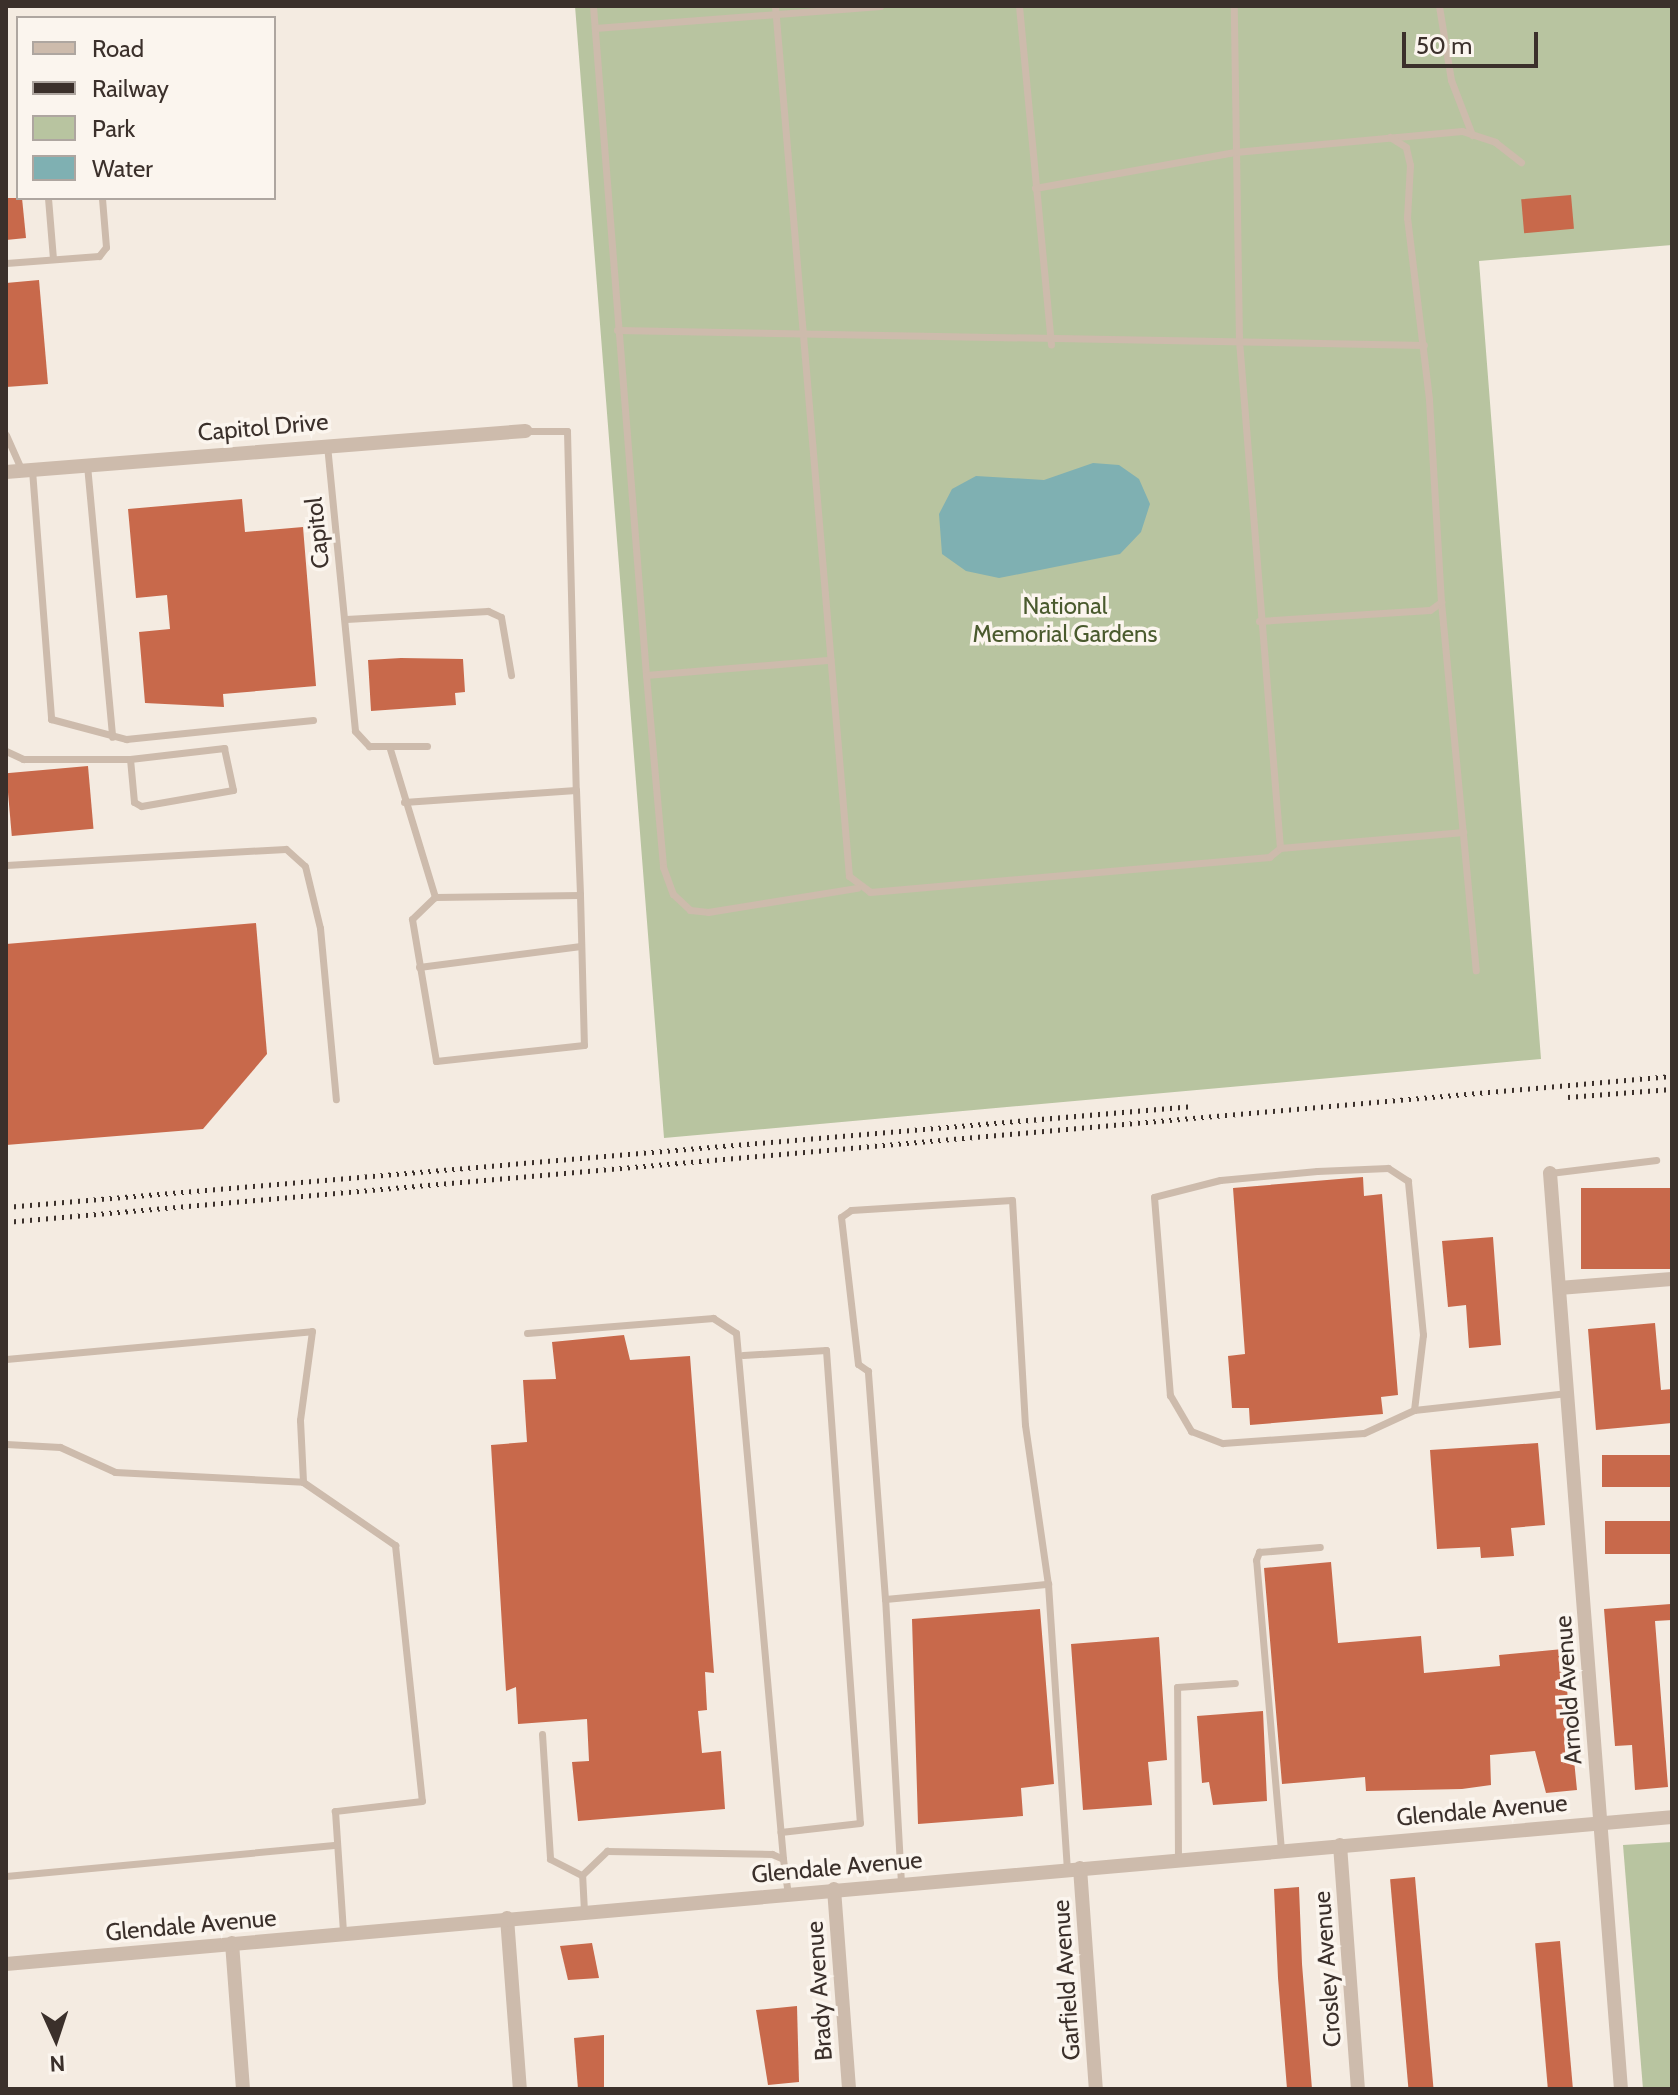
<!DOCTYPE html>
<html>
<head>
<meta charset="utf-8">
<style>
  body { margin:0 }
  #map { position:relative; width:1678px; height:2095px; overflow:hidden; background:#f4ebe1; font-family:Cabin,sans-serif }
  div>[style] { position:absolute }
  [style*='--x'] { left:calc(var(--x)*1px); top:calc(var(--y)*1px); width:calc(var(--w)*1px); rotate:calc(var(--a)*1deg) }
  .green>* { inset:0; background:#b8c4a0 }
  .water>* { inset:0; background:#7fb0b2 }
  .building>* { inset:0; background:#c8694b; transform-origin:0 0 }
  .service>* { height:7px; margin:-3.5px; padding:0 3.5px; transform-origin:3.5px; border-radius:3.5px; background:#cdbbac }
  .minor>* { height:14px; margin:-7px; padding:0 7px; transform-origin:7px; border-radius:7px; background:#cdbbac }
  .rail>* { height:5px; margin-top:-2.5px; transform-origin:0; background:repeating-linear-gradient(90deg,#3b302b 0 2px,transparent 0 8px) }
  span { translate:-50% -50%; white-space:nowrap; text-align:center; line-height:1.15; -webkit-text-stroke:7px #fbf5ee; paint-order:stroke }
  .street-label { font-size:24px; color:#3b302b }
  .park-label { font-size:24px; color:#4a5a2e }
  .frame { position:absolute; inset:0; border:8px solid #3b302b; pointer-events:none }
  .legend { position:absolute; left:16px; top:16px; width:260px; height:184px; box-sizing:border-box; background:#fbf5ee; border:2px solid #aea6a0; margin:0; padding:10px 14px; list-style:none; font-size:24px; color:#3b302b }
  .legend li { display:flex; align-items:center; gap:16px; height:40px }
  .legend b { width:40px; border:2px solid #aea6a0 }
  .north { position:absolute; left:16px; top:1999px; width:80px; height:80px; -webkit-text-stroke:6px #fbf5ee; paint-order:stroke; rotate:177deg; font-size:22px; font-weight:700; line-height:32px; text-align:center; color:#3b302b }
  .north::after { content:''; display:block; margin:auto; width:28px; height:36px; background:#3b302b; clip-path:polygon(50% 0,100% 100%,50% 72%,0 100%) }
  .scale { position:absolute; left:1402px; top:32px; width:136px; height:36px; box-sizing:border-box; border:4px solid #3b302b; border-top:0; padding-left:10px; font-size:24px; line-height:28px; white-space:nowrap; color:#3b302b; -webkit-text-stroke:6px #fbf5ee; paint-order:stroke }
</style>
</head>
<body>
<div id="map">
  <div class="green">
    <div style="clip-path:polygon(575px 6px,1672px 6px,1672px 245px,1479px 261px,1541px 1059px,664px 1138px)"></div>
    <div style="clip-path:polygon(1672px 1842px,1672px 2089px,1643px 2089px,1623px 1845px)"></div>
  </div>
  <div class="water">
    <div style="clip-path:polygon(1093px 463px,1119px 465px,1139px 479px,1150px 504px,1141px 532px,1120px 554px,999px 578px,966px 571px,942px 554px,939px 514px,952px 489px,976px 476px,1044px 480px)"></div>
  </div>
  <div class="building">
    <div style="left:1571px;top:195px;width:34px;height:50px;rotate:85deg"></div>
    <div style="clip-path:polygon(6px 198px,22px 198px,26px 238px,6px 240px)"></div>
    <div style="clip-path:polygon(39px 280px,48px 384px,6px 387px,6px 283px)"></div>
    <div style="clip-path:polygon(242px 499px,245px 532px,303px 527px,316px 686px,223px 694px,224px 707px,145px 703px,139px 632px,170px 629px,167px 595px,136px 598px,128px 509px)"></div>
    <div style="clip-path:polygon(401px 658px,463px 659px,465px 692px,455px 693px,456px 705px,371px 711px,368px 660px)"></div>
    <div style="left:88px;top:766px;width:63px;height:82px;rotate:85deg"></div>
    <div style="clip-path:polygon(256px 923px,267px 1054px,203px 1129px,6px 1145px,6px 944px)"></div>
    <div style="clip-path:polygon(1363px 1177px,1364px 1196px,1382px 1194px,1398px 1395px,1381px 1397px,1383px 1414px,1250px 1425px,1249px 1408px,1232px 1408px,1228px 1356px,1245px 1354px,1233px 1188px)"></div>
    <div style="left:1672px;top:1188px;width:81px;height:91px;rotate:90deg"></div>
    <div style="clip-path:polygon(1493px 1237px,1501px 1345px,1469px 1348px,1466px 1305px,1448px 1307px,1442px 1241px)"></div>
    <div style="clip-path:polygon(1655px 1323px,1661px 1390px,1672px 1389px,1672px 1423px,1596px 1430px,1588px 1329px)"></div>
    <div style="clip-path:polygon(624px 1335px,630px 1360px,690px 1356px,714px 1673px,705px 1672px,707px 1710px,698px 1711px,702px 1753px,721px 1751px,725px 1809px,578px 1821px,572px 1762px,589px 1761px,587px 1719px,518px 1724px,516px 1687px,506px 1691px,491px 1445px,527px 1442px,523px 1380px,556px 1379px,552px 1342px)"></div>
    <div style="clip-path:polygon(1538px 1443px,1545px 1525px,1511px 1528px,1514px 1556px,1481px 1558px,1480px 1547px,1437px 1549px,1430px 1450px)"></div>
    <div style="left:1672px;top:1455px;width:32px;height:70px;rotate:90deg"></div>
    <div style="left:1672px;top:1521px;width:33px;height:67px;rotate:90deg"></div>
    <div style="clip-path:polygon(1331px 1562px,1338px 1643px,1421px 1636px,1424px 1673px,1500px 1666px,1499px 1655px,1563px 1649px,1577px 1790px,1546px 1793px,1535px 1751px,1490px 1755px,1491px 1785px,1462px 1789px,1366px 1791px,1365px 1777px,1282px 1784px,1264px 1568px)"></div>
    <div style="clip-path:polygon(1671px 1604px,1672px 1620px,1655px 1621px,1668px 1787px,1635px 1790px,1632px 1745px,1615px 1746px,1604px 1609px)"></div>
    <div style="clip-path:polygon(1040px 1609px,1054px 1784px,1021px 1788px,1023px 1816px,918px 1824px,912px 1619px)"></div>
    <div style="clip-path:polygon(1159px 1637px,1167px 1760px,1148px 1762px,1152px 1805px,1083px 1810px,1071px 1644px)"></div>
    <div style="clip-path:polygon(1263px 1711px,1267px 1801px,1213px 1805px,1209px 1782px,1202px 1783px,1197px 1716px)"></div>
    <div style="left:1415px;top:1877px;width:212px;height:25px;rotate:85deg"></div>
    <div style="clip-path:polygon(1299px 1887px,1302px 1964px,1312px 2089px,1287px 2089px,1278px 1978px,1274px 1889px)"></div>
    <div style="left:1560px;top:1941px;width:149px;height:25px;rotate:85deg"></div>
    <div style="clip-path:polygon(592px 1943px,599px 1978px,568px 1980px,560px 1946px)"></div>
    <div style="clip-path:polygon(797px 2006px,799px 2082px,768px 2085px,756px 2010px)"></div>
    <div style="clip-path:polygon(604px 2035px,604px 2089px,578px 2089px,574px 2038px)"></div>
  </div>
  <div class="service">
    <div style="--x:593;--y:6;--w:671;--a:85.47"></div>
    <div style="--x:646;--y:675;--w:185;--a:-4.7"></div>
    <div style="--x:775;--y:6;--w:873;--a:85.14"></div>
    <div style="--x:849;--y:876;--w:26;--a:37"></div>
    <div style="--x:870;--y:892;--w:401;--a:-5"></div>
    <div style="--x:1269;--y:857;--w:14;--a:-39"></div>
    <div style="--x:1280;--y:848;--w:509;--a:-94.62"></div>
    <div style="--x:1239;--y:341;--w:335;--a:-90.9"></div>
    <div style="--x:1019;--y:6;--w:340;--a:84.6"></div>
    <div style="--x:1439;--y:6;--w:75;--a:80.8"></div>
    <div style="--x:1451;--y:80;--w:59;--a:69.1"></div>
    <div style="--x:595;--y:28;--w:286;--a:-4.4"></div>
    <div style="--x:1035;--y:188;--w:203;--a:-10.2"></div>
    <div style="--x:1235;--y:152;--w:228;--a:-5.3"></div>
    <div style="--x:1462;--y:131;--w:35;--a:18"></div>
    <div style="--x:1495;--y:142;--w:33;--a:38"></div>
    <div style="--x:48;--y:198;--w:61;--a:85.3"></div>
    <div style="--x:6;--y:263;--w:93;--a:-4.3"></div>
    <div style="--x:99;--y:256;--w:11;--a:-52"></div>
    <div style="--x:106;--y:247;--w:49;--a:-94.7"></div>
    <div style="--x:617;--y:330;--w:807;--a:1.06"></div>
    <div style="--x:525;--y:431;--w:42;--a:0"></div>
    <div style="--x:567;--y:431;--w:359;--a:88.6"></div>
    <div style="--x:576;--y:790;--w:105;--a:87.8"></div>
    <div style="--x:580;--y:895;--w:150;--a:88.5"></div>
    <div style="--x:584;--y:1045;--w:149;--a:173.8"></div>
    <div style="--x:436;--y:1061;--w:144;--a:-99.6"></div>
    <div style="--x:412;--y:919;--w:32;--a:-44"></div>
    <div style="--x:435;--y:897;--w:145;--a:-0.8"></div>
    <div style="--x:6;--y:435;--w:39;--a:66"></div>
    <div style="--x:327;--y:445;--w:287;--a:84.4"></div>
    <div style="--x:355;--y:731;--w:21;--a:47"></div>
    <div style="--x:369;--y:746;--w:58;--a:0"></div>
    <div style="--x:87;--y:465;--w:273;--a:84.7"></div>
    <div style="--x:32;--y:470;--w:250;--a:85.6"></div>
    <div style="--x:51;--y:719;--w:78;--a:14.9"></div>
    <div style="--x:126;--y:739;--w:188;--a:-5.8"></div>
    <div style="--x:1441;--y:602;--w:370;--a:84.6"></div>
    <div style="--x:346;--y:619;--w:142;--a:-3.2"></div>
    <div style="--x:488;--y:611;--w:14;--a:25"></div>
    <div style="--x:501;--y:617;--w:59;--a:80.2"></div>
    <div style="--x:1259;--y:621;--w:171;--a:-3.7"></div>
    <div style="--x:1430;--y:610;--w:14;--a:-36"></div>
    <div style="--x:1441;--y:602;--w:203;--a:-93.4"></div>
    <div style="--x:1429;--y:399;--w:182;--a:-96.9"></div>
    <div style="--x:1407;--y:218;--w:53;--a:-86.8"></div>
    <div style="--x:1410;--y:165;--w:18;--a:-103"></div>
    <div style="--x:1406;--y:147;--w:19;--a:-148"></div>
    <div style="--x:646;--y:675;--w:193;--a:84.9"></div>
    <div style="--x:663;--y:867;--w:29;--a:70"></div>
    <div style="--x:673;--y:894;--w:23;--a:43"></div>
    <div style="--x:690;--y:910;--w:18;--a:6"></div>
    <div style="--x:708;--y:912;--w:151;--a:-9.2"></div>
    <div style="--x:390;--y:749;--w:155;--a:73.1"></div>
    <div style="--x:6;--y:751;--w:19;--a:25"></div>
    <div style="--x:23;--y:759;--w:107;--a:0"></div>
    <div style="--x:130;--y:759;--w:95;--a:-6.7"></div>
    <div style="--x:224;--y:748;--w:43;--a:77.9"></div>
    <div style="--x:233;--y:790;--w:93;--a:170.1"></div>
    <div style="--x:141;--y:806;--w:8;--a:-150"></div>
    <div style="--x:134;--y:802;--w:43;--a:-95.3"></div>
    <div style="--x:404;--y:802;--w:172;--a:-4"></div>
    <div style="--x:1280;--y:848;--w:184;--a:-5"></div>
    <div style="--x:6;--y:865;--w:280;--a:-3.3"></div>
    <div style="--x:286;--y:849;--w:25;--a:42"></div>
    <div style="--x:305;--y:866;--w:64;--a:76.4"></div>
    <div style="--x:320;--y:928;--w:172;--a:84.7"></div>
    <div style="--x:419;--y:967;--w:163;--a:-7.4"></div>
    <div style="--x:1550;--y:1173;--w:107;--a:-7"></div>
    <div style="--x:527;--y:1333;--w:187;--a:-4.6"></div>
    <div style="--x:713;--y:1318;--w:27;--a:33"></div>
    <div style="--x:736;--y:1333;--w:528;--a:84.89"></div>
    <div style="--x:743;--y:1355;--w:83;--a:-3.4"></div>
    <div style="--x:826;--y:1350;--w:474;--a:85.9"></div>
    <div style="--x:860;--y:1823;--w:80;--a:173.5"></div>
    <div style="--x:6;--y:1359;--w:307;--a:-5.2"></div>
    <div style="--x:312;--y:1331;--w:90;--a:97.7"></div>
    <div style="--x:300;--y:1420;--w:62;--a:87.2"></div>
    <div style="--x:303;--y:1482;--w:112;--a:34.4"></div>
    <div style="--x:395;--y:1545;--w:257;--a:84"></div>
    <div style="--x:422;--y:1801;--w:88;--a:173.4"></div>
    <div style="--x:335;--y:1811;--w:122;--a:86.2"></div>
    <div style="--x:1414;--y:1410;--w:76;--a:-83.2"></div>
    <div style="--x:1423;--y:1335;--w:155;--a:-95.6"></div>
    <div style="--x:1408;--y:1181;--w:24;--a:-147"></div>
    <div style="--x:1388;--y:1168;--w:71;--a:177.6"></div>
    <div style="--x:1317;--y:1171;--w:97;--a:174.7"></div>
    <div style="--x:1220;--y:1180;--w:68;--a:165.6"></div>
    <div style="--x:1154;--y:1197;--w:199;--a:85.4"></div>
    <div style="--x:1170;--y:1395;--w:42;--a:59.7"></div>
    <div style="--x:1191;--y:1431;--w:34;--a:21"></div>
    <div style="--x:1223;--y:1443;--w:141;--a:-4.1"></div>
    <div style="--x:1364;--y:1433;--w:55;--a:-24.7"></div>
    <div style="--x:1414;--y:1410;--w:154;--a:-6.3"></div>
    <div style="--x:6;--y:1444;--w:54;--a:3.2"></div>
    <div style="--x:60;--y:1447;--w:60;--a:24.4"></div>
    <div style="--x:115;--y:1472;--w:188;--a:3"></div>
    <div style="--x:885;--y:1599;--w:229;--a:-94.3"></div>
    <div style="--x:868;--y:1371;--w:12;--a:-145"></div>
    <div style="--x:858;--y:1364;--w:148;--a:-96.6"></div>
    <div style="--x:841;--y:1217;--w:12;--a:-35"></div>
    <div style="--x:851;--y:1210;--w:161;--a:-3.6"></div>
    <div style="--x:1012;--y:1200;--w:225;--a:86.7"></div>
    <div style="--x:1025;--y:1425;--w:161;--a:81.8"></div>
    <div style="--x:542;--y:1734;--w:125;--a:86.3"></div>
    <div style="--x:550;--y:1859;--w:36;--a:27"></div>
    <div style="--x:1281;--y:1850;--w:291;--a:-94.9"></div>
    <div style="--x:1256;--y:1560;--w:9;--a:-69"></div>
    <div style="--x:1259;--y:1552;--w:61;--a:-4.7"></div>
    <div style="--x:1178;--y:1859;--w:172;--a:-90.3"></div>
    <div style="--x:1177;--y:1687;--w:58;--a:-3.9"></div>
    <div style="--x:6;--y:1876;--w:332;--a:-5.4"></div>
    <div style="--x:901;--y:1883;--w:284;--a:-93.2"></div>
    <div style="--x:885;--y:1599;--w:164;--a:-5.3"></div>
    <div style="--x:1048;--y:1584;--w:287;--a:86.2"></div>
    <div style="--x:584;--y:1911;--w:36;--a:-93"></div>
    <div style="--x:582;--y:1875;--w:35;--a:-44"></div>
    <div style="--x:607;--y:1851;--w:165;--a:1"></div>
    <div style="--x:772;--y:1854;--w:12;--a:24"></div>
    <div style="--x:783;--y:1859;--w:34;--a:82"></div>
  </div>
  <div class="minor">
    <div style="--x:6;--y:472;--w:521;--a:-4.52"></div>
    <div style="--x:1550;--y:1173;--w:919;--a:85.57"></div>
    <div style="--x:1559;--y:1288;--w:113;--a:-4.6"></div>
    <div style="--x:1340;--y:1845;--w:245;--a:85.8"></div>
    <div style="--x:1080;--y:1868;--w:222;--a:85.9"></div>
    <div style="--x:834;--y:1889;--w:201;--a:85.7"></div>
    <div style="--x:507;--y:1918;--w:171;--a:85.7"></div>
    <div style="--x:232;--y:1943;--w:146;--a:85.7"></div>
    <div style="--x:6;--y:1964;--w:1672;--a:-5.04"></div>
  </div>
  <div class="rail">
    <div style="--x:1568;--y:1097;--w:104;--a:-4.4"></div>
    <div style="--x:6;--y:1207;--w:1192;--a:-4.86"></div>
    <div style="--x:6;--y:1222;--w:1672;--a:-5.01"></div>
  </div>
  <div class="street-label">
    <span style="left:263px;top:427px;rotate:-5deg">Capitol Drive</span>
    <span style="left:317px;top:533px;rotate:-96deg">Capitol</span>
    <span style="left:1568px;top:1690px;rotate:-94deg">Arnold Avenue</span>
    <span style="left:1482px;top:1810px;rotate:-5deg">Glendale Avenue</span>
    <span style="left:837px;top:1867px;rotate:-5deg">Glendale Avenue</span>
    <span style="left:191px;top:1925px;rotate:-5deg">Glendale Avenue</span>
    <span style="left:1327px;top:1969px;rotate:-94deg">Crosley Avenue</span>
    <span style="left:1066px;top:1980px;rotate:-94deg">Garfield Avenue</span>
    <span style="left:819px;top:1991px;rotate:-94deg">Brady Avenue</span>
  </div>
  <div class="park-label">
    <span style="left:1065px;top:620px">National<br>Memorial Gardens</span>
  </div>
  <div class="frame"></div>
  <ul class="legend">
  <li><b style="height:10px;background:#cdbbac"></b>Road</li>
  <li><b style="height:10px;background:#3b302b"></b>Railway</li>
  <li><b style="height:22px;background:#b8c4a0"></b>Park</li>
  <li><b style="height:22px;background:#7fb0b2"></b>Water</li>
  </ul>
  <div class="north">N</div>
  <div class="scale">50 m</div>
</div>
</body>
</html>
